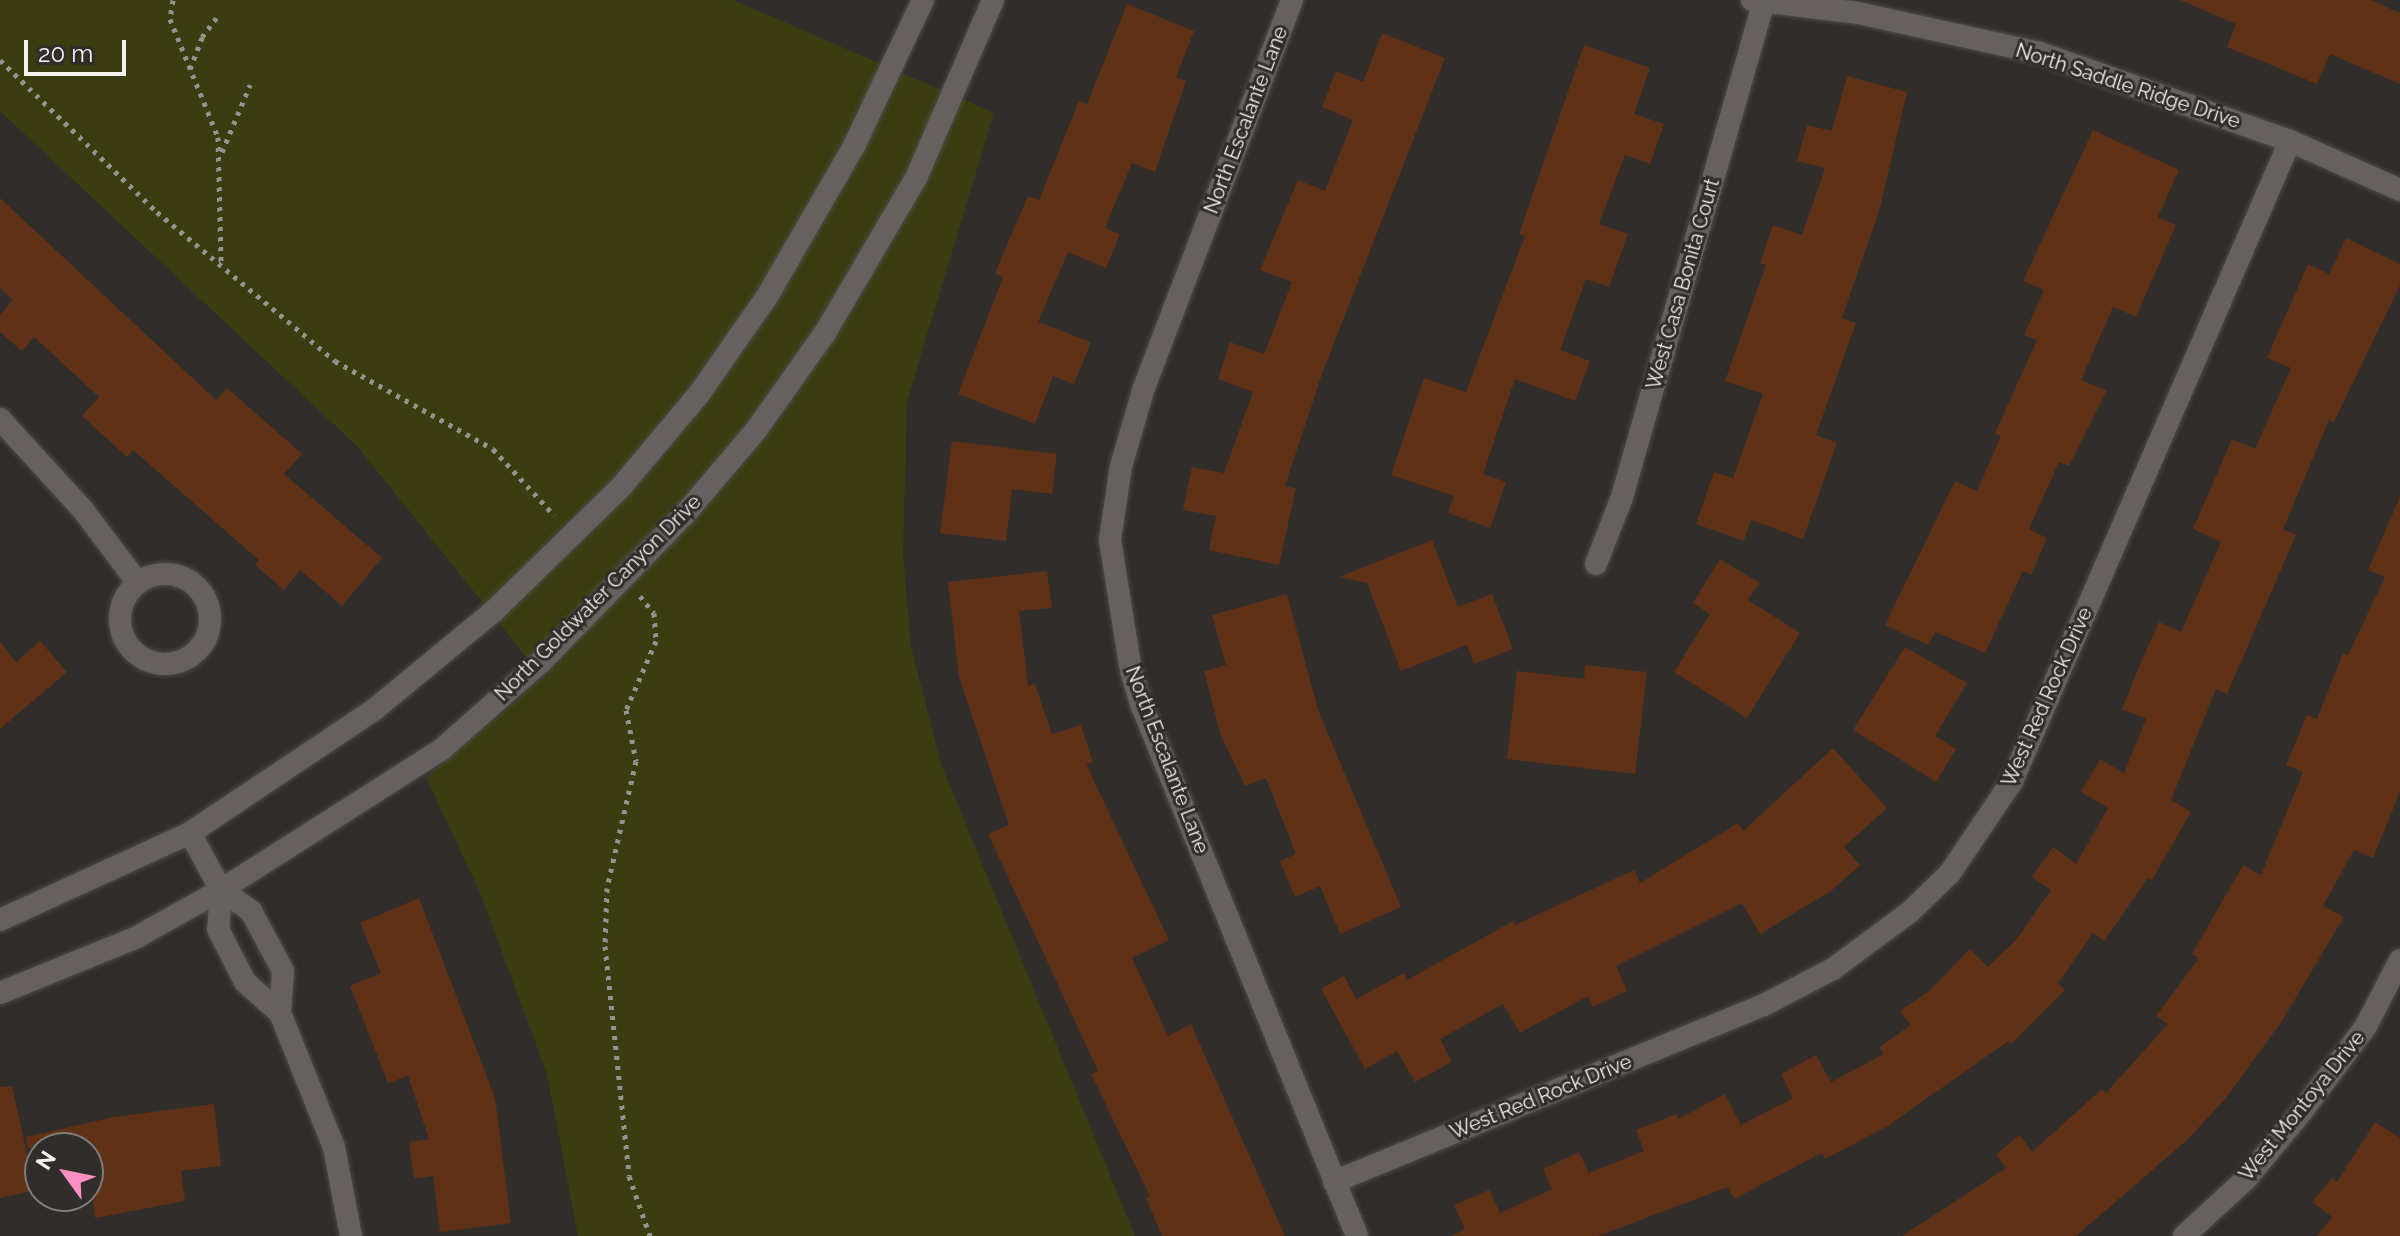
<!DOCTYPE html>
<html>
<head>
<meta charset="utf-8">
<style>
  body { margin:0 }
  #map { position:relative; width:2400px; height:1236px; overflow:hidden; background:#312d2b; font-family:Raleway,sans-serif }
  div>[style] { position:absolute }
  [style*='--x'] { left:calc(var(--x)*1px); top:calc(var(--y)*1px); width:calc(var(--w)*1px); rotate:calc(var(--a)*1deg) }
  .green>* { inset:0; background:#3b3d11 }
  .building>* { inset:0; background:#5f3117 }
  .path>* { height:5px; margin-top:-2.5px; transform-origin:0; background:repeating-linear-gradient(90deg,#959290 0 4px,transparent 0 10px) }
  .roads { filter:drop-shadow(0 0 2px #4e4a48) drop-shadow(0 0 2px #4e4a48) }
  .minor>* { height:22px; margin:-11px; padding:0 11px; transform-origin:11px; border-radius:11px; background:#66615f }
  .minor>.ring { margin:-11px; padding:0; box-sizing:content-box; background:none; border:22px solid #66615f; border-radius:50% }
  .tertiary>* { height:22px; margin:-11px; padding:0 11px; transform-origin:11px; border-radius:11px; background:#66615f }
  span { translate:-50% -50%; white-space:nowrap; text-align:center; line-height:1.15; -webkit-text-stroke:6px #312d2b; paint-order:stroke }
  .street-label { font-size:20px; color:#f5f2f1 }
  .north { position:absolute; left:24px; top:1132px; width:80px; height:80px; box-sizing:border-box; background:#312d2b; border:2px solid #7f7c7a; border-radius:50%; rotate:303deg; font-size:22px; font-weight:700; line-height:32px; text-align:center; color:#f5f2f1 }
  .north::after { content:''; display:block; margin:auto; width:28px; height:36px; background:#fc8fc2; clip-path:polygon(50% 0,100% 100%,50% 72%,0 100%) }
  .scale { position:absolute; left:24px; top:40px; width:102px; height:36px; box-sizing:border-box; border:4px solid #f5f2f1; border-top:0; padding-left:10px; font-size:24px; line-height:28px; white-space:nowrap; color:#f5f2f1; -webkit-text-stroke:6px #312d2b; paint-order:stroke }
</style>
</head>
<body>
<div id="map">
  <div class="green">
    <div style="clip-path:polygon(0 0,733px 0,994px 113px,907px 401px,903px 555px,911px 647px,941px 764px,1135px 1236px,578px 1236px,547px 1074px,481px 895px,426px 777px,543px 678px,358px 447px,0 111px)"></div>
  </div>
  <div class="building">
    <div style="clip-path:polygon(2180px 0,2371px 0,2400px 13px,2400px 84px,2330px 54px,2317px 84px,2227px 47px,2236px 24px)"></div>
    <div style="clip-path:polygon(1127px 4px,1194px 31px,1176px 77px,1186px 81px,1155px 172px,1132px 163px,1105px 228px,1120px 234px,1106px 268px,1068px 252px,1038px 322px,1091px 342px,1074px 384px,1053px 376px,1035px 424px,958px 394px,1003px 277px,995px 273px,1028px 196px,1039px 200px,1079px 101px,1087px 104px)"></div>
    <div style="clip-path:polygon(1382px 33px,1445px 58px,1322px 374px,1285px 486px,1296px 488px,1279px 565px,1209px 550px,1216px 516px,1183px 510px,1192px 467px,1224px 473px,1253px 392px,1218px 379px,1230px 342px,1264px 354px,1292px 282px,1260px 270px,1298px 180px,1325px 191px,1353px 120px,1322px 107px,1336px 71px,1363px 82px)"></div>
    <div style="clip-path:polygon(1584px 45px,1650px 68px,1634px 114px,1664px 124px,1650px 164px,1625px 155px,1599px 224px,1628px 234px,1609px 287px,1586px 279px,1560px 350px,1590px 361px,1575px 401px,1515px 379px,1483px 474px,1506px 482px,1490px 528px,1448px 513px,1454px 496px,1391px 475px,1424px 378px,1466px 392px,1525px 236px,1519px 234px)"></div>
    <div style="clip-path:polygon(1847px 76px,1907px 92px,1880px 208px,1842px 318px,1856px 323px,1816px 435px,1837px 443px,1803px 539px,1751px 520px,1744px 541px,1696px 524px,1714px 472px,1733px 478px,1763px 394px,1725px 381px,1766px 265px,1760px 263px,1773px 225px,1802px 235px,1825px 168px,1797px 161px,1807px 125px,1832px 131px)"></div>
    <div style="clip-path:polygon(2093px 130px,2179px 170px,2158px 217px,2176px 225px,2136px 317px,2113px 307px,2081px 380px,2107px 391px,2069px 466px,2059px 462px,2029px 529px,2047px 538px,2031px 575px,2023px 571px,1985px 653px,1935px 632px,1928px 645px,1885px 625px,1955px 481px,1977px 491px,2001px 436px,1995px 433px,2037px 340px,2024px 335px,2044px 290px,2023px 281px)"></div>
    <div style="clip-path:polygon(0 198px,216px 400px,227px 388px,302px 454px,284px 474px,382px 558px,342px 606px,300px 570px,284px 590px,255px 565px,259px 560px,133px 450px,127px 457px,82px 416px,99px 397px,34px 337px,22px 351px,0 332px,0 315px,13px 300px,0 288px)"></div>
    <div style="clip-path:polygon(2346px 238px,2400px 264px,2400px 285px,2334px 422px,2329px 420px,2283px 529px,2296px 535px,2227px 694px,2216px 689px,2171px 800px,2191px 812px,2152px 880px,2148px 878px,2104px 941px,2093px 933px,2058px 983px,2065px 990px,2011px 1044px,2008px 1041px,1888px 1126px,1825px 1159px,1822px 1153px,1734px 1199px,1728px 1187px,1598px 1236px,1451px 1236px,1465px 1229px,1454px 1205px,1489px 1190px,1500px 1213px,1552px 1189px,1543px 1169px,1579px 1152px,1589px 1173px,1644px 1151px,1636px 1130px,1676px 1114px,1678px 1119px,1725px 1094px,1741px 1125px,1793px 1098px,1781px 1074px,1816px 1055px,1831px 1082px,1884px 1054px,1879px 1047px,1911px 1025px,1900px 1011px,1929px 991px,1970px 949px,1988px 967px,2016px 940px,2051px 890px,2032px 877px,2053px 847px,2076px 864px,2108px 808px,2081px 792px,2100px 759px,2124px 773px,2146px 719px,2122px 709px,2144px 655px,2159px 622px,2181px 632px,2221px 542px,2193px 529px,2232px 439px,2255px 449px,2291px 368px,2267px 358px,2308px 264px,2329px 274px)"></div>
    <div style="clip-path:polygon(952px 441px,1057px 454px,1052px 494px,1012px 489px,1006px 541px,940px 533px)"></div>
    <div style="clip-path:polygon(2400px 497px,2400px 792px,2373px 858px,2354px 850px,2323px 906px,2344px 917px,2282px 1021px,2226px 1098px,2186px 1141px,2076px 1236px,1902px 1236px,2006px 1168px,1996px 1154px,2020px 1135px,2032px 1152px,2102px 1089px,2106px 1093px,2168px 1024px,2156px 1016px,2199px 958px,2192px 954px,2243px 865px,2261px 875px,2303px 772px,2286px 765px,2307px 715px,2317px 719px,2343px 653px,2348px 655px,2385px 577px,2368px 570px)"></div>
    <div style="clip-path:polygon(1432px 540px,1458px 607px,1492px 594px,1513px 649px,1474px 664px,1467px 645px,1401px 671px,1367px 583px,1339px 577px)"></div>
    <div style="clip-path:polygon(1720px 559px,1760px 583px,1748px 600px,1800px 633px,1747px 718px,1674px 672px,1710px 614px,1693px 603px)"></div>
    <div style="clip-path:polygon(1047px 571px,1052px 608px,1019px 611px,1028px 686px,1035px 684px,1052px 734px,1081px 725px,1093px 762px,1086px 764px,1169px 940px,1132px 958px,1168px 1036px,1191px 1024px,1285px 1236px,1162px 1236px,1146px 1198px,1150px 1196px,1091px 1074px,1098px 1071px,988px 834px,1009px 825px,959px 677px,948px 582px)"></div>
    <div style="clip-path:polygon(1287px 594px,1318px 710px,1401px 907px,1340px 934px,1320px 886px,1295px 897px,1280px 861px,1296px 854px,1266px 778px,1245px 786px,1220px 733px,1204px 671px,1226px 665px,1212px 615px)"></div>
    <div style="clip-path:polygon(40px 641px,67px 672px,0 729px,0 642px,16px 662px)"></div>
    <div style="clip-path:polygon(1905px 647px,1967px 683px,1935px 736px,1956px 749px,1936px 782px,1853px 730px)"></div>
    <div style="clip-path:polygon(1585px 665px,1647px 672px,1635px 774px,1507px 759px,1517px 671px,1584px 679px)"></div>
    <div style="clip-path:polygon(1833px 748px,1887px 808px,1844px 847px,1860px 865px,1831px 891px,1760px 934px,1742px 903px,1616px 966px,1627px 991px,1593px 1007px,1588px 996px,1520px 1033px,1503px 1004px,1440px 1039px,1452px 1062px,1415px 1082px,1397px 1051px,1365px 1069px,1321px 989px,1344px 976px,1356px 999px,1404px 973px,1407px 980px,1513px 921px,1515px 925px,1634px 870px,1640px 883px,1738px 823px,1743px 831px)"></div>
    <div style="clip-path:polygon(419px 898px,495px 1098px,511px 1223px,440px 1232px,433px 1176px,414px 1179px,409px 1142px,429px 1139px,408px 1076px,388px 1083px,350px 986px,381px 973px,360px 923px)"></div>
    <div style="clip-path:polygon(12px 1086px,35px 1190px,0 1198px,0 1087px)"></div>
    <div style="clip-path:polygon(214px 1104px,221px 1166px,181px 1171px,185px 1201px,95px 1218px,88px 1148px,28px 1148px,26px 1137px,114px 1117px)"></div>
    <div style="clip-path:polygon(2375px 1122px,2400px 1138px,2400px 1236px,2317px 1236px,2332px 1217px,2312px 1202px,2332px 1178px,2337px 1182px)"></div>
  </div>
  <div class="path">
    <div style="--x:173;--y:0;--w:19;--a:99"></div>
    <div style="--x:170;--y:19;--w:127;--a:67.9"></div>
    <div style="--x:218;--y:137;--w:125;--a:88.6"></div>
    <div style="--x:0;--y:60;--w:219;--a:44.1"></div>
    <div style="--x:157;--y:212;--w:232;--a:39.9"></div>
    <div style="--x:335;--y:361;--w:181;--a:29.1"></div>
    <div style="--x:493;--y:449;--w:90;--a:47.3"></div>
    <div style="--x:190;--y:69;--w:34;--a:-69"></div>
    <div style="--x:202;--y:37;--w:25;--a:-53"></div>
    <div style="--x:222;--y:152;--w:73;--a:-67.3"></div>
    <div style="--x:640;--y:596;--w:22;--a:51"></div>
    <div style="--x:654;--y:613;--w:28;--a:86"></div>
    <div style="--x:656;--y:641;--w:75;--a:113.5"></div>
    <div style="--x:626;--y:710;--w:52;--a:78.9"></div>
    <div style="--x:636;--y:761;--w:130;--a:102.9"></div>
    <div style="--x:607;--y:888;--w:58;--a:92"></div>
    <div style="--x:605;--y:946;--w:231;--a:84"></div>
    <div style="--x:629;--y:1176;--w:64;--a:70.7"></div>
  </div>
  <div class="roads">
    <div class="minor">
      <div style="--x:1292;--y:0;--w:418;--a:110.9"></div>
      <div style="--x:1143;--y:391;--w:78;--a:106.3"></div>
      <div style="--x:1121;--y:466;--w:75;--a:98.5"></div>
      <div style="--x:1110;--y:540;--w:133;--a:80.9"></div>
      <div style="--x:1131;--y:671;--w:37;--a:73"></div>
      <div style="--x:1142;--y:706;--w:572;--a:67.92"></div>
      <div style="--x:1752;--y:0;--w:107;--a:7"></div>
      <div style="--x:1858;--y:13;--w:186;--a:12.4"></div>
      <div style="--x:2040;--y:53;--w:265;--a:19.4"></div>
      <div style="--x:2290;--y:141;--w:120;--a:24"></div>
      <div style="--x:0;--y:419;--w:123;--a:47.6"></div>
      <div style="--x:83;--y:510;--w:91;--a:53"></div>
      <div style="--x:1596;--y:564;--w:72;--a:-68.8"></div>
      <div style="--x:1622;--y:497;--w:516;--a:-74.02"></div>
      <div class="ring" style="left:120px;top:574px;width:68px;height:68px"></div>
      <div style="--x:190;--y:833;--w:65;--a:61.5"></div>
      <div style="--x:221;--y:890;--w:37;--a:35"></div>
      <div style="--x:251;--y:911;--w:68;--a:61.9"></div>
      <div style="--x:283;--y:971;--w:42;--a:94.1"></div>
      <div style="--x:280;--y:1013;--w:144;--a:68.1"></div>
      <div style="--x:334;--y:1147;--w:91;--a:79.2"></div>
      <div style="--x:221;--y:890;--w:39;--a:94"></div>
      <div style="--x:218;--y:929;--w:59;--a:63"></div>
      <div style="--x:245;--y:982;--w:47;--a:41.5"></div>
      <div style="--x:1334;--y:1182;--w:465;--a:-22.4"></div>
      <div style="--x:1764;--y:1005;--w:78;--a:-27.6"></div>
      <div style="--x:1833;--y:969;--w:97;--a:-36.6"></div>
      <div style="--x:1911;--y:911;--w:54;--a:-44.3"></div>
      <div style="--x:1950;--y:873;--w:111;--a:-56"></div>
      <div style="--x:2012;--y:781;--w:698;--a:-66.52"></div>
      <div style="--x:2184;--y:1236;--w:84;--a:-42.6"></div>
      <div style="--x:2246;--y:1179;--w:89;--a:-50.4"></div>
      <div style="--x:2303;--y:1110;--w:105;--a:-53.1"></div>
      <div style="--x:2366;--y:1026;--w:74;--a:-62.7"></div>
    </div>
    <div class="tertiary">
      <div style="--x:0;--y:920;--w:209;--a:-24.6"></div>
      <div style="--x:190;--y:833;--w:223;--a:-33.8"></div>
      <div style="--x:375;--y:709;--w:156;--a:-39.5"></div>
      <div style="--x:495;--y:610;--w:176;--a:-44.3"></div>
      <div style="--x:621;--y:487;--w:121;--a:-50"></div>
      <div style="--x:699;--y:394;--w:121;--a:-55.1"></div>
      <div style="--x:768;--y:295;--w:172;--a:-60"></div>
      <div style="--x:854;--y:146;--w:161;--a:-64.7"></div>
      <div style="--x:0;--y:993;--w:148;--a:-22.2"></div>
      <div style="--x:137;--y:937;--w:96;--a:-29.2"></div>
      <div style="--x:221;--y:890;--w:261;--a:-32.5"></div>
      <div style="--x:441;--y:750;--w:135;--a:-41.4"></div>
      <div style="--x:542;--y:661;--w:205;--a:-45.8"></div>
      <div style="--x:685;--y:514;--w:111;--a:-49.7"></div>
      <div style="--x:757;--y:429;--w:118;--a:-54.7"></div>
      <div style="--x:825;--y:333;--w:180;--a:-59.6"></div>
      <div style="--x:916;--y:178;--w:194;--a:-66.6"></div>
    </div>
  </div>
  <div class="street-label">
    <span style="left:2128px;top:86px;rotate:18deg">North Saddle Ridge Drive</span>
    <span style="left:1246px;top:120px;rotate:-69deg">North Escalante Lane</span>
    <span style="left:1683px;top:284px;rotate:-74deg">West Casa Bonita Court</span>
    <span style="left:598px;top:598px;rotate:-45deg">North Goldwater Canyon Drive</span>
    <span style="left:2047px;top:697px;rotate:-66deg">West Red Rock Drive</span>
    <span style="left:1167px;top:760px;rotate:69deg">North Escalante Lane</span>
    <span style="left:1541px;top:1097px;rotate:-22deg">West Red Rock Drive</span>
    <span style="left:2302px;top:1106px;rotate:-51deg">West Montoya Drive</span>
  </div>
  <div class="north">N</div>
  <div class="scale">20 m</div>
</div>
</body>
</html>
